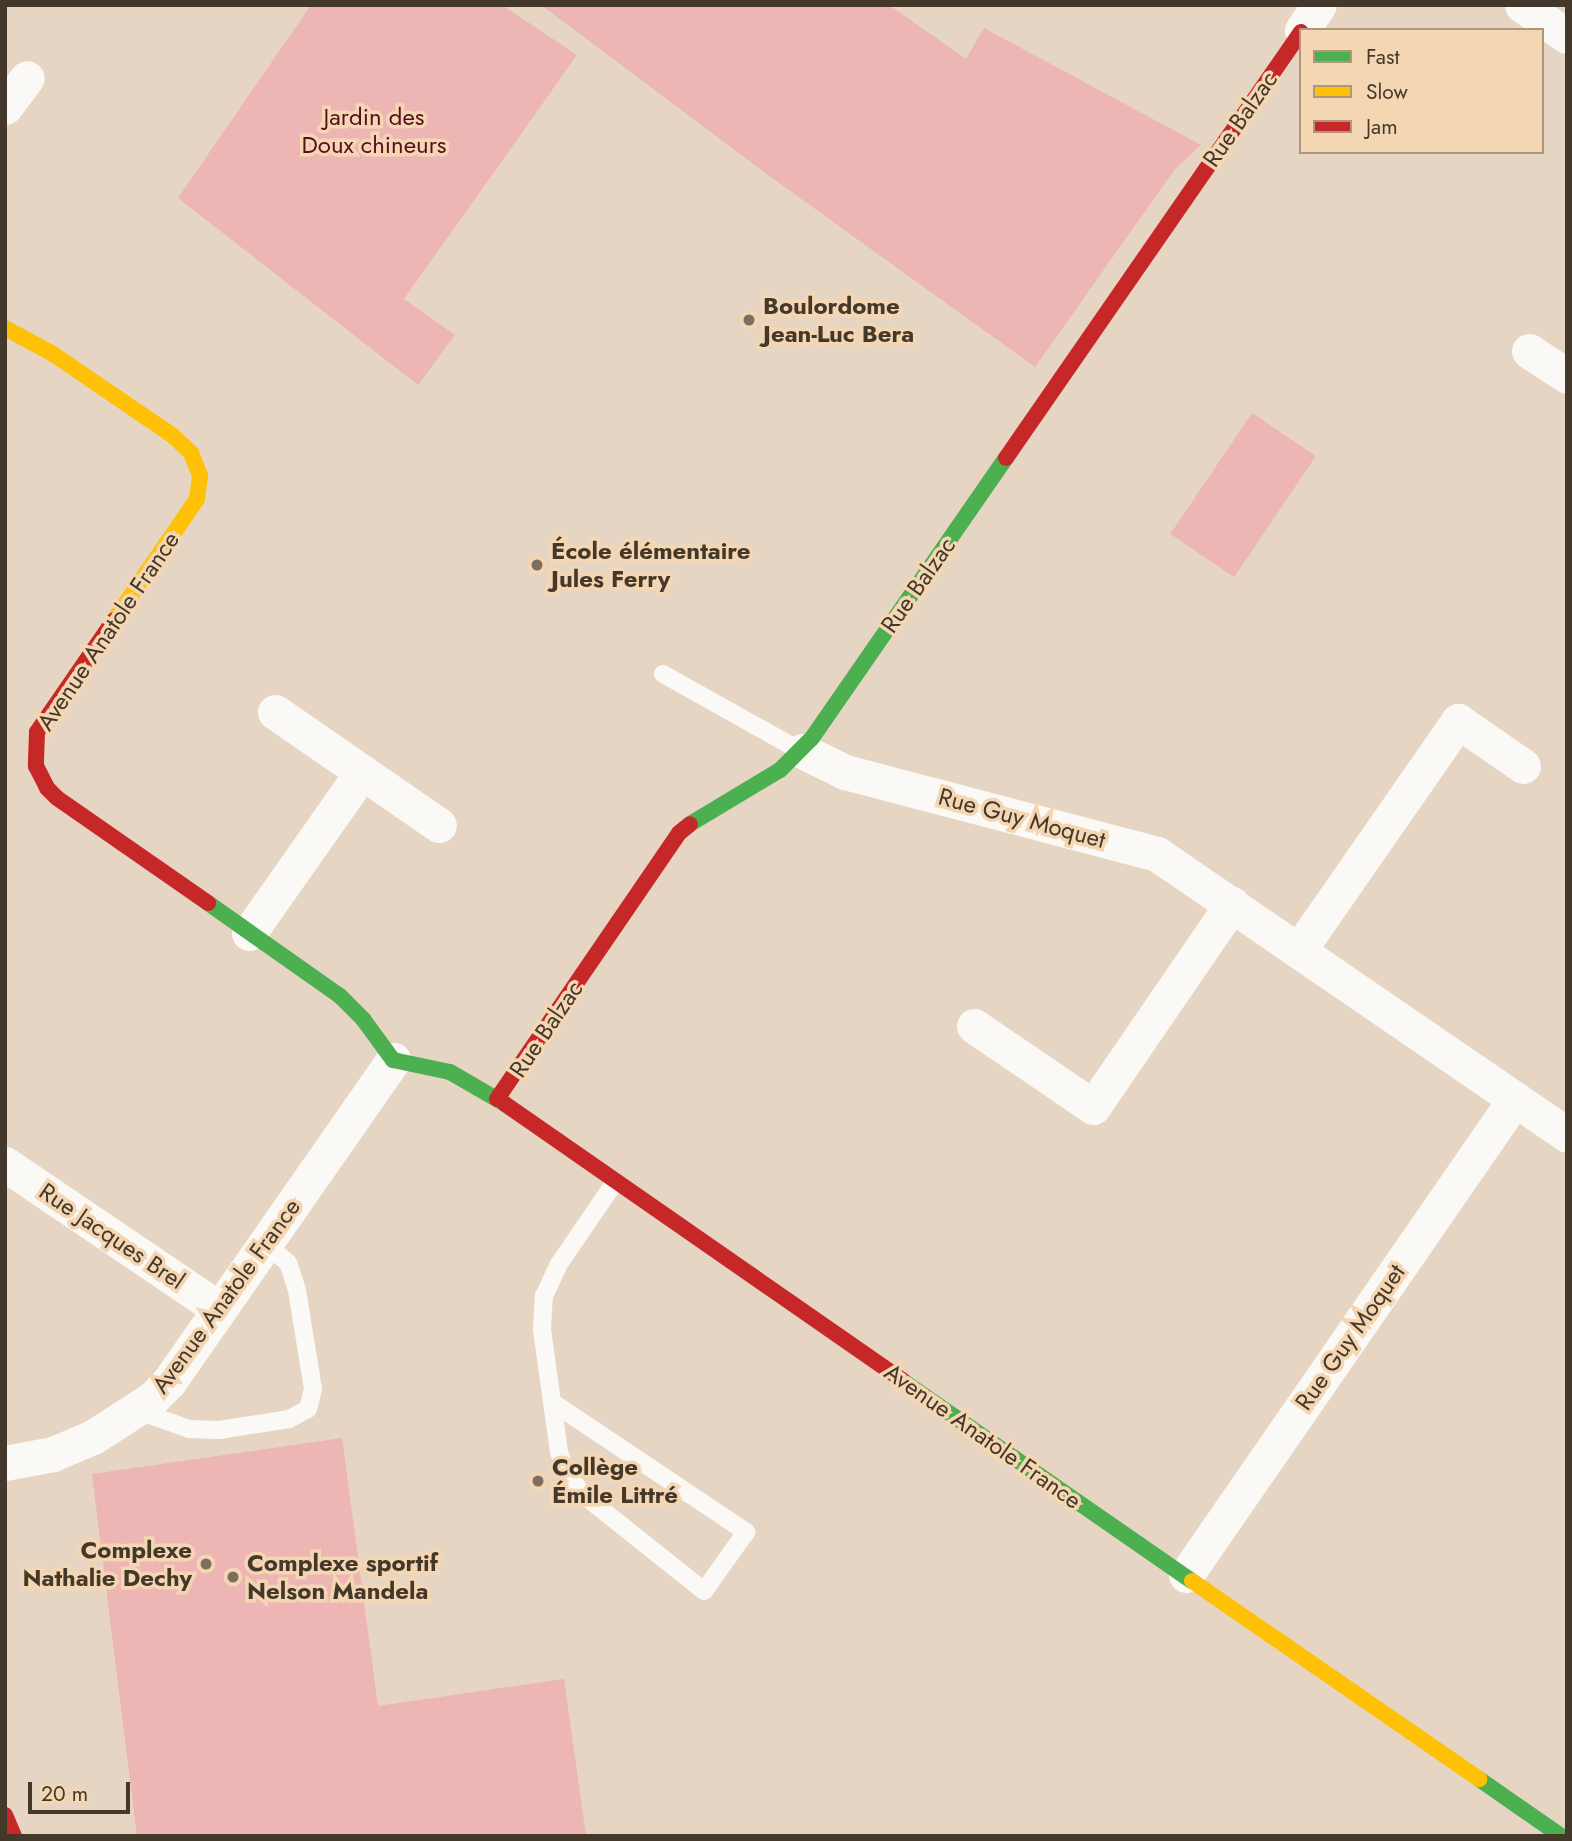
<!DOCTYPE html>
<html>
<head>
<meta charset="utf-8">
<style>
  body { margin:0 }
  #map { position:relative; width:1572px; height:1841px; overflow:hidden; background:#e5d5c2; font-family:Jost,sans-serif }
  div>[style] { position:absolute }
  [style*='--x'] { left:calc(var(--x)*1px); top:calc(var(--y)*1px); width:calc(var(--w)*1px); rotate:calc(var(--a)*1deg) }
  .green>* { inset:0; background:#edb5b4; transform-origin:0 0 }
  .lane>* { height:18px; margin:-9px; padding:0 9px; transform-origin:9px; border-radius:9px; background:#fbf9f6 }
  .street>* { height:35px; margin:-17.5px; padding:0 17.5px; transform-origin:17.5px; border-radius:17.5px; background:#fbf9f6 }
  .fast>* { height:16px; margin:-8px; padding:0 8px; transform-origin:8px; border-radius:8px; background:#4caf50 }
  .slow>* { height:16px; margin:-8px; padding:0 8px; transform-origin:8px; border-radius:8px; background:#ffc107 }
  .jam>* { height:16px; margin:-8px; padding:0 8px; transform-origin:8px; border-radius:8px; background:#c62828 }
  .dots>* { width:19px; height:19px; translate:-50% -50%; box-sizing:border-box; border:4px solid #f4d6b3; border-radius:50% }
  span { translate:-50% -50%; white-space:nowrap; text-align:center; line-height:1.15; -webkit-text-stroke:7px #f4d6b3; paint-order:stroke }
  .park-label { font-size:24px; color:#570d22 }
  .street-label { font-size:24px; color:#44382a }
  .poi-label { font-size:24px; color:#44382a; font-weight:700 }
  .left { translate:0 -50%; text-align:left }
  .right { translate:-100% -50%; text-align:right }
  .frame { position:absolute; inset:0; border:7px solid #44382a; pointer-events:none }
  .legend { position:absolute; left:1299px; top:28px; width:245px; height:126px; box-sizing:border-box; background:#f4d6b3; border:2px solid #ae977c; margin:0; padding:9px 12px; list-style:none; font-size:21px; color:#44382a }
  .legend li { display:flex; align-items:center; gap:14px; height:35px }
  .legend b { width:35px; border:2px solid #ae977c }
  .scale { position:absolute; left:28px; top:1782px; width:102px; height:32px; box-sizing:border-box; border:4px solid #44382a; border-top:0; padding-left:9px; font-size:21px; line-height:24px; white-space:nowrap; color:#44382a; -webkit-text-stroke:5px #f4d6b3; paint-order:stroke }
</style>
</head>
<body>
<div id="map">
  <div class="green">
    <div style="clip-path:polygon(311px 5px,502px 5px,577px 55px,404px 299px,455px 335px,418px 385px,178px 198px)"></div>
    <div style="clip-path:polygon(541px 5px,889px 5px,966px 59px,984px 28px,1201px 145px,1175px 169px,1035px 367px,768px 175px)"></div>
    <div style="left:1252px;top:413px;width:77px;height:146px;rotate:34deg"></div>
    <div style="clip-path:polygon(342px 1438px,378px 1706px,564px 1679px,586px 1836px,137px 1836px,92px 1474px)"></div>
  </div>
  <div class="lane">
    <div style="--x:663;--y:674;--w:158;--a:29.2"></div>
    <div style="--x:552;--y:1402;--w:234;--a:33.8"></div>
    <div style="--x:746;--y:1532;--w:72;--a:125.4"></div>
    <div style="--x:704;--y:1591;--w:157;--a:-141.5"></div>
    <div style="--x:581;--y:1493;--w:31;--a:-123"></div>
    <div style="--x:564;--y:1467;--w:16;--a:-108"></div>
    <div style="--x:559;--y:1452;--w:50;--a:-98"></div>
    <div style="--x:552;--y:1402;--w:73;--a:-97.9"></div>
    <div style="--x:542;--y:1330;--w:34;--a:-87"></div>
    <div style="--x:544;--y:1296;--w:35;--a:-65"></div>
    <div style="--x:559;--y:1264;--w:99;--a:-55.7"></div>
    <div style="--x:136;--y:1410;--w:56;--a:19.7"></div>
    <div style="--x:189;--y:1429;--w:30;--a:2"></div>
    <div style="--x:219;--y:1430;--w:71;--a:-8.9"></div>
    <div style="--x:289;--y:1419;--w:21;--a:-28"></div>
    <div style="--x:308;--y:1409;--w:21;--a:-76"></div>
    <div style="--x:313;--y:1389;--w:100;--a:-99.2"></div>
    <div style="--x:297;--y:1290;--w:28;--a:-108"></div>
    <div style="--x:288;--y:1263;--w:30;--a:-139"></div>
  </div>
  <div class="street">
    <div style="--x:1522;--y:5;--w:55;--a:34.6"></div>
    <div style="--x:1302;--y:30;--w:30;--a:-56"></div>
    <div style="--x:5;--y:107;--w:36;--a:-53"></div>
    <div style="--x:1529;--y:351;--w:45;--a:33.3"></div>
    <div style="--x:275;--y:712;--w:199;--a:34.6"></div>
    <div style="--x:802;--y:751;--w:48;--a:26"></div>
    <div style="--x:845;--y:772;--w:323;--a:14.7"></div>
    <div style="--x:1157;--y:854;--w:497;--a:34.4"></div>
    <div style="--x:249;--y:933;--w:197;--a:-54.9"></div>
    <div style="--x:1299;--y:950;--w:279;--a:-55.2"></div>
    <div style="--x:1458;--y:721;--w:79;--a:34.7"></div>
    <div style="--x:974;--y:1026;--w:144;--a:34.2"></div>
    <div style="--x:1093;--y:1107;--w:246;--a:-55.6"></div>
    <div style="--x:5;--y:1164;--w:258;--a:34.1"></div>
    <div style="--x:5;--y:1463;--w:49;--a:-10.6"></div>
    <div style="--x:53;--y:1454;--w:43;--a:-23"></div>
    <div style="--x:93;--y:1437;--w:70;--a:-32.8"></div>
    <div style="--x:152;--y:1399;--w:23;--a:-45"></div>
    <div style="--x:168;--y:1383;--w:394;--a:-55.1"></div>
    <div style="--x:1186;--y:1575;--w:579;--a:-55.35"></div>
  </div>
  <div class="fast">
    <div style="--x:690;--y:824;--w:105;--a:-31"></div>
    <div style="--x:780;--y:770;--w:45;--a:-45"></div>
    <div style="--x:812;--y:738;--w:341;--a:-55.3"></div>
    <div style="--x:208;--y:903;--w:161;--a:35.2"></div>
    <div style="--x:340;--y:996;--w:33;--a:45"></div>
    <div style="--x:363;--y:1019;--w:51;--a:53.8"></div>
    <div style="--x:393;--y:1060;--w:58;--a:11.9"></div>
    <div style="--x:450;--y:1072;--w:64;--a:30.2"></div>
    <div style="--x:903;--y:1381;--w:351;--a:34.7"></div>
    <div style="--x:1479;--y:1779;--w:100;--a:34.8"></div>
  </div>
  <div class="slow">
    <div style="--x:5;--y:328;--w:55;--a:28.4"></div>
    <div style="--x:53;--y:354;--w:145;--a:34.3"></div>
    <div style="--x:173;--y:436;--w:25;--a:43"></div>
    <div style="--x:191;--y:453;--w:24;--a:68"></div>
    <div style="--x:200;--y:475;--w:24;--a:97"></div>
    <div style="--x:197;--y:499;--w:147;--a:124.4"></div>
    <div style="--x:1192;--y:1581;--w:349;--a:34.6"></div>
  </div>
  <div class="jam">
    <div style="--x:1006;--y:458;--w:518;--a:-55.3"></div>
    <div style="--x:114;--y:620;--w:136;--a:124.5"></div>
    <div style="--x:37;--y:732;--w:34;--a:92"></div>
    <div style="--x:36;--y:766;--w:25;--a:63"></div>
    <div style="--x:47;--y:788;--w:14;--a:45"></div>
    <div style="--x:57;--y:798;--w:184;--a:34.8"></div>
    <div style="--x:497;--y:1099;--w:322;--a:-55.6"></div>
    <div style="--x:679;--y:833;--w:14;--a:-39"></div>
    <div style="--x:505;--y:1104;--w:485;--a:34.8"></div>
    <div style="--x:5;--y:1815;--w:23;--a:67"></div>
  </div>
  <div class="dots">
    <div style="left:749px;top:320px;background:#7c6f5f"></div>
    <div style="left:537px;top:565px;background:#7c6f5f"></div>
    <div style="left:538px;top:1481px;background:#7c6f5f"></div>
    <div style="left:206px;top:1564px;background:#7c6f5f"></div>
    <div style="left:233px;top:1577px;background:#7c6f5f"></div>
  </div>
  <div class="park-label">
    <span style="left:374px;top:131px">Jardin des<br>Doux chineurs</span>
  </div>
  <div class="street-label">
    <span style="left:1240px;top:119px;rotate:-55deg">Rue Balzac</span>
    <span style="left:918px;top:585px;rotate:-55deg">Rue Balzac</span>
    <span style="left:108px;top:631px;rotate:-56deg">Avenue Anatole France</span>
    <span style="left:1022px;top:818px;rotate:15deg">Rue Guy Moquet</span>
    <span style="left:546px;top:1029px;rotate:-56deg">Rue Balzac</span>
    <span style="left:112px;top:1236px;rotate:34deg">Rue Jacques Brel</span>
    <span style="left:226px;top:1296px;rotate:-54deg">Avenue Anatole France</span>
    <span style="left:1350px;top:1337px;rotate:-55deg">Rue Guy Moquet</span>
    <span style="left:983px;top:1436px;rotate:35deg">Avenue Anatole France</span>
  </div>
  <div class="poi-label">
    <span class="left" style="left:763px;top:320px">Boulordome<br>Jean-Luc Bera</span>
    <span class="left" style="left:551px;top:565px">École élémentaire<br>Jules Ferry</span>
    <span class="left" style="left:552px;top:1481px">Collège<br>Émile Littré</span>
    <span class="right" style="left:192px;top:1564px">Complexe<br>Nathalie Dechy</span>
    <span class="left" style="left:247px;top:1577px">Complexe sportif<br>Nelson Mandela</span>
  </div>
  <div class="frame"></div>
  <ul class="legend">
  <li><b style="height:9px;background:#4caf50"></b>Fast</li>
  <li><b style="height:9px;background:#ffc107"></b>Slow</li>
  <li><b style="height:9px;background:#c62828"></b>Jam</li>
  </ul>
  <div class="scale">20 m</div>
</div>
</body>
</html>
